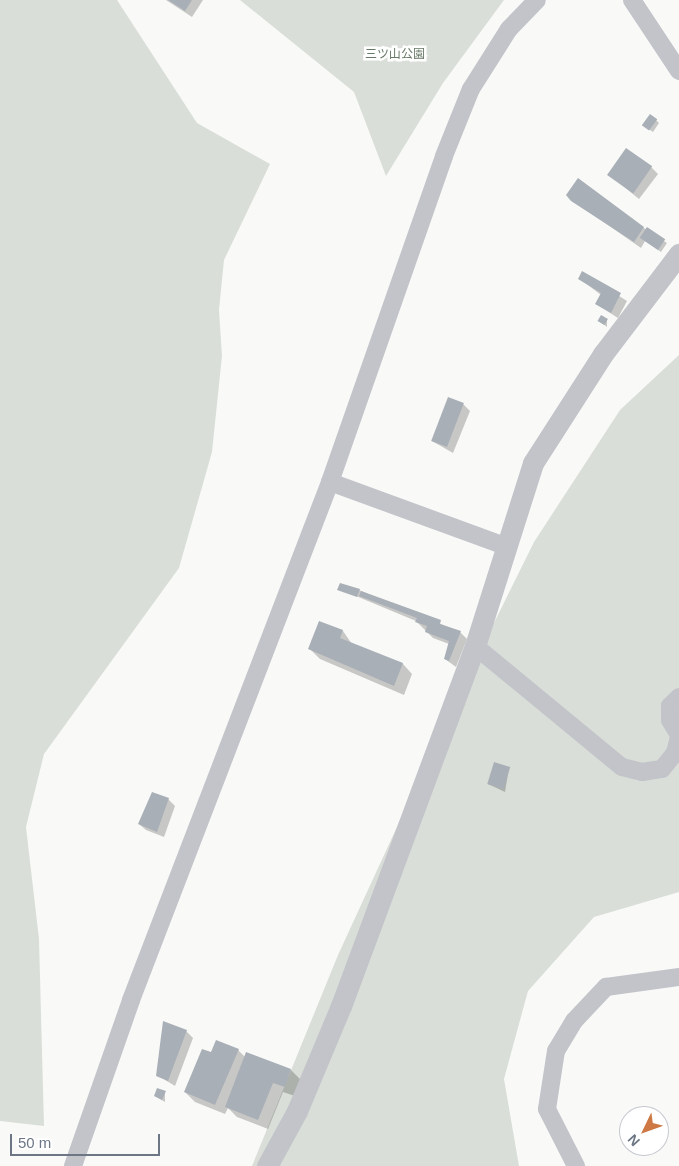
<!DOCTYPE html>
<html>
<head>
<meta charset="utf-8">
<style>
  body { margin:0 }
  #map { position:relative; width:679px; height:1166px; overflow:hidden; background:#f9faf8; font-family:Helvetica,"Noto Sans JP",sans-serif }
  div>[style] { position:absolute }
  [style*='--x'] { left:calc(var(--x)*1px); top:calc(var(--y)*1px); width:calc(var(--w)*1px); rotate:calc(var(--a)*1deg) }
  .green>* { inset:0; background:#d9ded8 }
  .shadow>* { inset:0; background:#0003 }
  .building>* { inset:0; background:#a9afb6; transform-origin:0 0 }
  .minor>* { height:18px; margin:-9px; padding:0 9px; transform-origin:9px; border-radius:9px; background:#c2c4c9 }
  .tertiary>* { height:21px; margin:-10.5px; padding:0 10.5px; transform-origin:10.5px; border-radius:10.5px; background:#c2c4c9 }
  span { translate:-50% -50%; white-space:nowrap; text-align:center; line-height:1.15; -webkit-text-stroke:5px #fff; paint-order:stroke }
  .park-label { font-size:12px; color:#677866 }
  .north { position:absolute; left:619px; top:1106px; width:50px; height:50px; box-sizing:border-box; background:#fff; border:1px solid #c5c8ce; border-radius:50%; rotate:228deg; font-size:14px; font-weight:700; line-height:20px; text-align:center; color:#6d7685 }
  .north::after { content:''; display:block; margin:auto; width:18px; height:22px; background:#ce7943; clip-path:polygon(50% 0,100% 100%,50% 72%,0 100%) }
  .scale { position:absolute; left:10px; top:1134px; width:150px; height:22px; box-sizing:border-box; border:2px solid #6d7685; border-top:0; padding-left:6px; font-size:15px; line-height:18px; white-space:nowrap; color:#6d7685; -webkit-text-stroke:4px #fff; paint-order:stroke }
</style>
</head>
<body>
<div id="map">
  <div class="green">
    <div style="clip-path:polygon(0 0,117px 0,197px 123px,270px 164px,224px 260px,219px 310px,222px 356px,212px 452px,179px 568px,44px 754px,26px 827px,39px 939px,44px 1126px,0 1121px)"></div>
    <div style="clip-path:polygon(240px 0,504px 0,443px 83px,386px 176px,354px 92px)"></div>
    <div style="clip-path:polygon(679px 355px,679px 892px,594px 917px,528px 991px,504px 1079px,519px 1166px,252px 1166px,338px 955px,448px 716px,534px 542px,620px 410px)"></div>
  </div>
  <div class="shadow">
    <div style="clip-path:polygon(166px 0,203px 0,192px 17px)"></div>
    <div style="clip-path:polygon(656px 120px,659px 123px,653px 132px,647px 128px)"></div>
    <div style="clip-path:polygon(651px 167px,658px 174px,639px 199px,608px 174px)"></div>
    <div style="clip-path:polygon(572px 200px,644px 228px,667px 243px,661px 252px,645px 241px,641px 248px)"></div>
    <div style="clip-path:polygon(583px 273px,627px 301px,618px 318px,596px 304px,601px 295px,580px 279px)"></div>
    <div style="clip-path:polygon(607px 320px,607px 327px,599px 321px)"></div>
    <div style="clip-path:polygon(463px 404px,470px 411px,453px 453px,432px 441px)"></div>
    <div style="clip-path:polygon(339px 589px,359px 590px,460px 632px,467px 639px,456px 667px,445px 659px,449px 644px,433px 638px,416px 621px)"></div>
    <div style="clip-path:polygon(320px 622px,343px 631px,352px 644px,403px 664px,412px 674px,404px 695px,320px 659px,310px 649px)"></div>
    <div style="clip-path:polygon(509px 768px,505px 792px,488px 784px)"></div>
    <div style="clip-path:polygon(168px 799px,175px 806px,164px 837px,146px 830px,139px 824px)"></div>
    <div style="clip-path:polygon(186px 1031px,193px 1038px,175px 1086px,157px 1075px)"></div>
    <div style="clip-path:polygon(238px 1050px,246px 1058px,247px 1054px,291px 1070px,301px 1080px,295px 1096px,283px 1092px,268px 1129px,237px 1117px,228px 1108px,225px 1114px,195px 1102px,185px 1092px,212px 1054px)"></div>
    <div style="clip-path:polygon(165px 1092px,165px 1102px,155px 1096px)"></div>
  </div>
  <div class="building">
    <div style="clip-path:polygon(168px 0,192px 0,185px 11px)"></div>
    <div style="left:650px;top:114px;width:9px;height:14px;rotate:36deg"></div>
    <div style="left:626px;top:148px;width:32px;height:33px;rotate:35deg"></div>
    <div style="clip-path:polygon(578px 178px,644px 227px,634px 242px,571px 201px,566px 195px)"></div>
    <div style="left:647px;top:227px;width:22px;height:13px;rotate:34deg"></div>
    <div style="clip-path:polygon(582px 271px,621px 293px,611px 313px,595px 304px,601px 293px,578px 279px)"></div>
    <div style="left:601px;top:315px;width:8px;height:7px;rotate:30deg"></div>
    <div style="left:448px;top:397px;width:17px;height:47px;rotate:21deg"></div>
    <div style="clip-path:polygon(340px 583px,360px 589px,357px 597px,337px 590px)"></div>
    <div style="clip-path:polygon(361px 591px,441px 620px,440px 624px,461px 631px,449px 661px,444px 659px,449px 641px,425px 632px,427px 626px,415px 622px,417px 618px,359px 596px)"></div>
    <div style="clip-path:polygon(319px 621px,343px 630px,340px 638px,403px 663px,394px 686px,308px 649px)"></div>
    <div style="left:494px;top:762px;width:17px;height:23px;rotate:17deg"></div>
    <div style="clip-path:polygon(152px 792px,169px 798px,157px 832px,138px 824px)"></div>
    <div style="clip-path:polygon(163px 1021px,187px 1030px,168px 1081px,156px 1076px)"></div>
    <div style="clip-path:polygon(216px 1040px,239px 1049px,215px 1105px,184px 1092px,202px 1049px,211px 1052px)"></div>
    <div style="clip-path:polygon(246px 1052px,291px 1069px,285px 1087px,273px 1083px,258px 1120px,225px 1107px)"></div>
    <div style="clip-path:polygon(157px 1088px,166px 1091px,162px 1100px,154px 1096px)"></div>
  </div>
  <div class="minor">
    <div style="--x:632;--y:0;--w:85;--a:56.5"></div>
    <div style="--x:330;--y:482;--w:186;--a:20.1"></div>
    <div style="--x:475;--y:646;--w:190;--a:39.5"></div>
    <div style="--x:622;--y:767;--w:21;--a:14"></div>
    <div style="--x:642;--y:772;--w:20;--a:-9"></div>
    <div style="--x:662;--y:769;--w:21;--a:-51"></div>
    <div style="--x:675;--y:753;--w:16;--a:-76"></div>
    <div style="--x:679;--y:697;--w:13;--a:135"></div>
    <div style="--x:670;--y:706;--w:14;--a:90"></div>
    <div style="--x:670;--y:720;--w:17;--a:59"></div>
    <div style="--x:73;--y:1166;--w:176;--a:-70.7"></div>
    <div style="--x:131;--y:1000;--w:555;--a:-68.98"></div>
    <div style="--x:330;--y:482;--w:345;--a:-70.7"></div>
    <div style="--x:444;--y:156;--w:72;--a:-68.1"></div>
    <div style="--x:471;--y:89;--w:71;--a:-57.7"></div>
    <div style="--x:509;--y:29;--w:40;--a:-46"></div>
    <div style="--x:576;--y:1166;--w:64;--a:-117"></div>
    <div style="--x:547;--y:1109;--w:59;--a:-81.2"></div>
    <div style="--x:556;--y:1051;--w:35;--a:-59"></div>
    <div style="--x:574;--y:1021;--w:47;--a:-46.7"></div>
    <div style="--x:606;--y:987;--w:74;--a:-7.8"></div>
  </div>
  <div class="tertiary">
    <div style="--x:267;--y:1166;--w:63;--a:-61.4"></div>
    <div style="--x:297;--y:1111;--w:114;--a:-67.3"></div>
    <div style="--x:341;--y:1006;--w:384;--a:-69.6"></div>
    <div style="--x:475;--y:646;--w:192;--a:-72.4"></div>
    <div style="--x:533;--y:463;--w:130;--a:-57.3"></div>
    <div style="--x:603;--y:354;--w:126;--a:-52.8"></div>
  </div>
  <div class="park-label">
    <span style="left:395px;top:55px">三ツ山公園</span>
  </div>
  <div class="north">N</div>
  <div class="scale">50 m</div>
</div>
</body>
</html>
